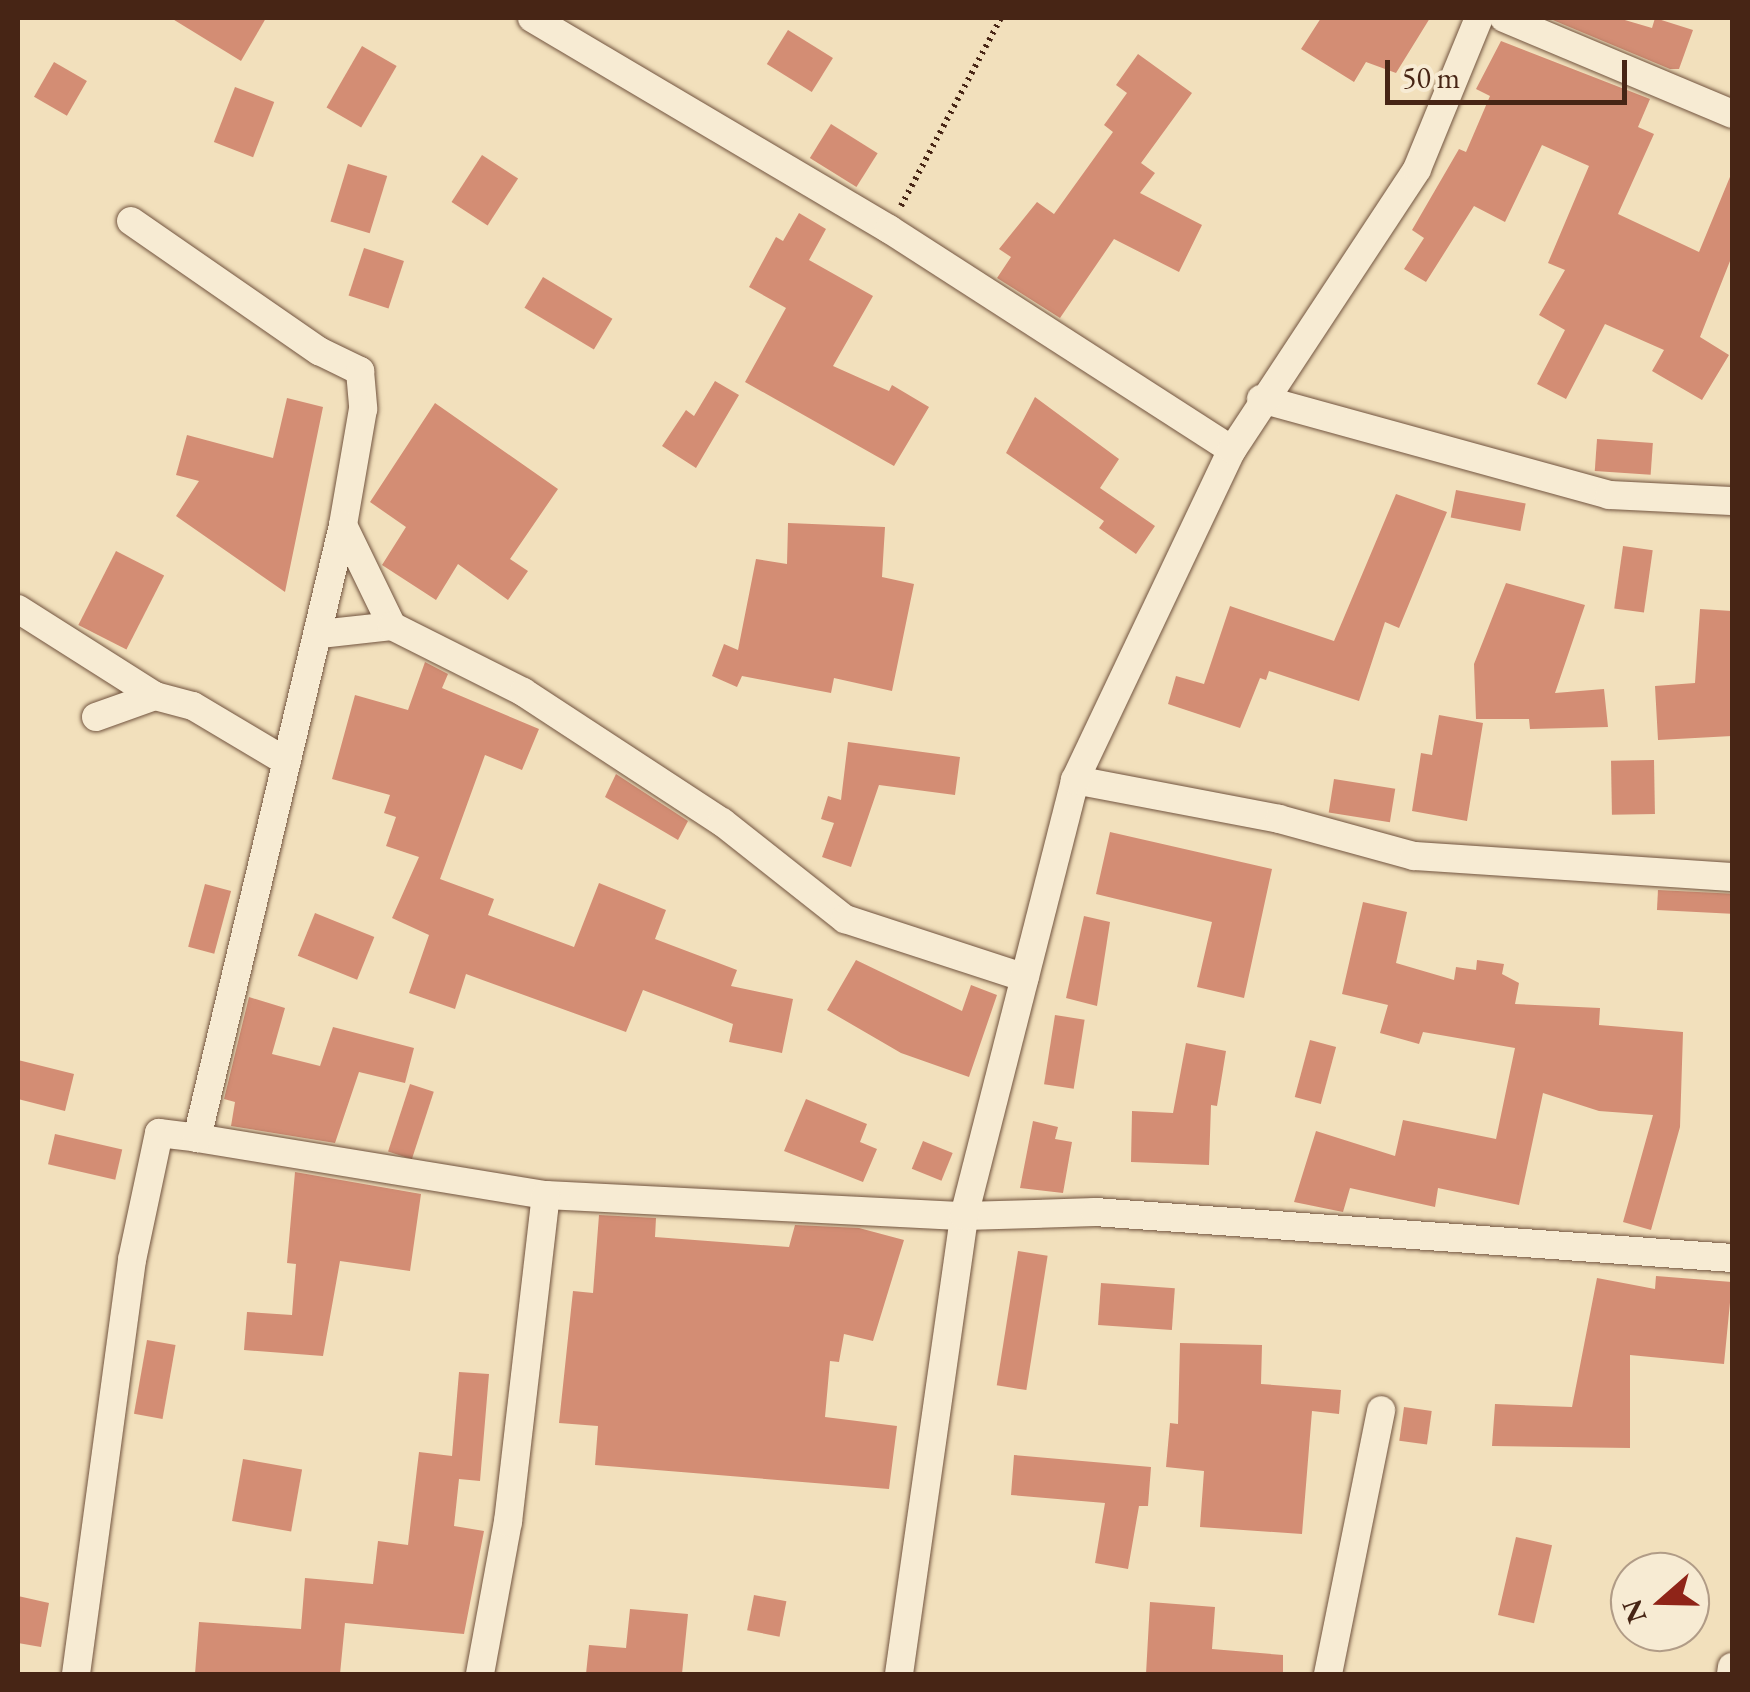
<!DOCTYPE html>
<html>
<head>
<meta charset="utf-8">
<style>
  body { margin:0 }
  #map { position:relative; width:1750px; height:1692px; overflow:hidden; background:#f2e0bc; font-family:"EB Garamond",serif }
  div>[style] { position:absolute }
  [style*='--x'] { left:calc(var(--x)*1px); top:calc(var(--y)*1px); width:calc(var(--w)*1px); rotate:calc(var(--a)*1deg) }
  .building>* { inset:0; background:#d38d74; transform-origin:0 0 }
  .path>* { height:6px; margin-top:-3px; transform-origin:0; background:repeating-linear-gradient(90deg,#472515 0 2.5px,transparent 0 7.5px) }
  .roads { filter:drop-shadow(0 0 2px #72543f) drop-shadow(0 0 2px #72543f) }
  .street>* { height:28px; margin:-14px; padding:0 14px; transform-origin:14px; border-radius:14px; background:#f7ebd3 }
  span { translate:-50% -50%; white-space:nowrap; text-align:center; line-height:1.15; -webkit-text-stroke:10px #f7ebd3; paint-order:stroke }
  .frame { position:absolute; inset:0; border:20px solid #472515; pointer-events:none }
  .north { position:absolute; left:1610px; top:1552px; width:100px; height:100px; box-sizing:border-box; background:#f7ebd3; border:2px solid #b19c87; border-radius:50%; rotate:250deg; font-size:28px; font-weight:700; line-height:40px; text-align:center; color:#472515 }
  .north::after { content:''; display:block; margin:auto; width:35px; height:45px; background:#8f2418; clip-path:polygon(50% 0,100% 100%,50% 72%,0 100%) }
  .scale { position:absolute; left:1385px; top:60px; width:242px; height:45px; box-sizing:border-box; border:5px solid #472515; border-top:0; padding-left:12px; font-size:30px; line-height:35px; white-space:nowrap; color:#472515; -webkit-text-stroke:8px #f7ebd3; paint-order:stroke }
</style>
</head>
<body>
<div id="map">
  <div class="building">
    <div style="clip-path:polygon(171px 18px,266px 18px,241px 61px)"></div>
    <div style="clip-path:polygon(1321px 18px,1430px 18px,1396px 73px,1366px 62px,1354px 82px,1301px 49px)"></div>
    <div style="clip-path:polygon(1548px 18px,1618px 18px,1652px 28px,1655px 18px,1693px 30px,1679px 69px,1670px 69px)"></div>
    <div style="left:788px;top:30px;width:53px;height:40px;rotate:32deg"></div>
    <div style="clip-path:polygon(1501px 41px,1650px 99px,1638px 127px,1654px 134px,1618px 214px,1699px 252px,1732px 172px,1732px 256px,1700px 337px,1729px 355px,1702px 400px,1652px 371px,1664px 350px,1605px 324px,1566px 399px,1537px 384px,1565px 330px,1539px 315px,1565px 270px,1548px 263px,1589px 166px,1542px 145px,1505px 222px,1474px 206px,1426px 282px,1404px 269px,1424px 238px,1412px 230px,1459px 149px,1466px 152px,1490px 96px,1476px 89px)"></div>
    <div style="left:362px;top:46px;width:40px;height:71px;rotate:30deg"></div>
    <div style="clip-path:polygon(1138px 54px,1192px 93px,1141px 163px,1155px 173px,1140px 193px,1202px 225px,1179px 272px,1114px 239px,1060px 318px,997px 278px,1011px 257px,999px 249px,1037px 202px,1054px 214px,1113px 132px,1104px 125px,1127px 93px,1116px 85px)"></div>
    <div style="left:54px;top:62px;width:38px;height:40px;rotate:30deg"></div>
    <div style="left:235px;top:87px;width:42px;height:59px;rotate:21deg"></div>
    <div style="left:831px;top:124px;width:55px;height:40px;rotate:32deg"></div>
    <div style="left:482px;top:155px;width:43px;height:56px;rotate:33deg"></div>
    <div style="left:348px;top:164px;width:41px;height:60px;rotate:17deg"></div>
    <div style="clip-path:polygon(799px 213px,826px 229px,809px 260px,873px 296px,833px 366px,889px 391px,892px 385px,929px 407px,894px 466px,745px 382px,786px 308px,749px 287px,776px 237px,783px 241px)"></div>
    <div style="left:364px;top:248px;width:42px;height:50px;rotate:18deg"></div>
    <div style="left:543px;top:277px;width:81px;height:36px;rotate:31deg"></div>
    <div style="clip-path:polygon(715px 381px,739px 395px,696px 468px,662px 446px,686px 410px,694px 416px)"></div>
    <div style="clip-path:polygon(1035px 397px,1119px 459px,1100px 488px,1155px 526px,1136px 554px,1099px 528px,1104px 521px,1006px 453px)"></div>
    <div style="clip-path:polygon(287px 398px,323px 407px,285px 592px,176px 516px,199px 481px,176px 475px,187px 435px,273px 458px)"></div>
    <div style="clip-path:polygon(435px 403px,558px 489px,510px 559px,528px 571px,508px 600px,458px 564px,436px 600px,382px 565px,406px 527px,370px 502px)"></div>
    <div style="left:1597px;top:439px;width:56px;height:32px;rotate:4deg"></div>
    <div style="left:1456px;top:490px;width:71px;height:28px;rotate:11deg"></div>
    <div style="clip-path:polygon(1396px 494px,1447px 512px,1399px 628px,1385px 622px,1359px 701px,1269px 671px,1266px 680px,1260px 678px,1240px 728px,1168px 704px,1176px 676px,1204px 684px,1230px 606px,1334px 641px)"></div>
    <div style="clip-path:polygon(788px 523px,885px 527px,882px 577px,914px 584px,892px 691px,834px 678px,831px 693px,742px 676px,737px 687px,712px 676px,724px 644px,738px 650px,756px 559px,787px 564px)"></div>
    <div style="left:1623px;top:546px;width:30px;height:63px;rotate:8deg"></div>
    <div style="left:116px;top:551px;width:54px;height:83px;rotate:27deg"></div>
    <div style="clip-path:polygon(1506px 583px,1585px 605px,1555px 693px,1604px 689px,1608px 727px,1530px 729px,1529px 719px,1476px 719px,1474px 664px)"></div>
    <div style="clip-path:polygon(1700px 609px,1732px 611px,1732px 736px,1658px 740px,1655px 686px,1695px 683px)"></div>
    <div style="clip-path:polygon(425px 662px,448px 674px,442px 688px,539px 729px,522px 770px,485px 755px,440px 879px,494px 899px,488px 915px,574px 947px,599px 883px,666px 910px,655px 939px,737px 970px,731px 986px,793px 999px,782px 1053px,729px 1042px,733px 1024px,643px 990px,626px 1032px,466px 974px,455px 1009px,409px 993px,429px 935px,392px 918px,419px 857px,386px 846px,396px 817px,384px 813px,390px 795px,332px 779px,355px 695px,408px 710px)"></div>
    <div style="clip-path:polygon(1439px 715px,1483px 723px,1467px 821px,1412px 811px,1421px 753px,1432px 755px)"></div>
    <div style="clip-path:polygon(848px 742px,960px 757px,955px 795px,879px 785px,851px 867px,822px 857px,834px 823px,821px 819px,828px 796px,841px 800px)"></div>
    <div style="left:1654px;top:760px;width:54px;height:43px;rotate:89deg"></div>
    <div style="clip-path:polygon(616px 774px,688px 821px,678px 840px,605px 797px)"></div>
    <div style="left:1334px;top:779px;width:62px;height:34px;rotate:9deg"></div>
    <div style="clip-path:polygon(1110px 832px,1272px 869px,1244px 998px,1197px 987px,1212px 922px,1096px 894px)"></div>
    <div style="left:205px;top:884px;width:27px;height:65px;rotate:15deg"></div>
    <div style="left:1658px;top:890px;width:74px;height:20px;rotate:3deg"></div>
    <div style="clip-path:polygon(1363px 902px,1407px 912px,1396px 963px,1454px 980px,1456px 967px,1476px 970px,1477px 960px,1504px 964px,1502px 974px,1519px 983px,1515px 1004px,1600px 1008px,1599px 1025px,1683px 1032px,1680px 1127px,1651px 1230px,1623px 1222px,1653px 1115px,1599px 1111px,1543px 1093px,1519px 1205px,1438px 1188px,1435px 1207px,1350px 1188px,1343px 1212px,1294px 1202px,1316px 1131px,1395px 1156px,1403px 1120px,1496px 1139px,1515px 1048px,1423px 1032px,1419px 1044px,1380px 1033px,1388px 1005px,1342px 994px)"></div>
    <div style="left:315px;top:913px;width:64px;height:46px;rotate:22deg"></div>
    <div style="clip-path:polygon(1084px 916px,1110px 922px,1097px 1006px,1066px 998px)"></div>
    <div style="clip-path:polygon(856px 960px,962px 1011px,971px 985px,997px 995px,969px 1077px,901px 1053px,827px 1010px)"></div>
    <div style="clip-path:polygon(249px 997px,285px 1008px,272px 1054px,320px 1066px,333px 1027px,414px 1048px,405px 1083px,359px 1072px,335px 1143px,231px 1126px,235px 1102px,224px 1099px)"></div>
    <div style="left:1055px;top:1015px;width:30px;height:70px;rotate:9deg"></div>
    <div style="left:1310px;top:1040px;width:27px;height:59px;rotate:15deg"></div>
    <div style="clip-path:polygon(1186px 1043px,1226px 1051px,1217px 1106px,1211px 1105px,1209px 1165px,1131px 1162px,1132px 1111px,1173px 1113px)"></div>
    <div style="clip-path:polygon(18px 1060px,74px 1074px,65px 1111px,18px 1099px)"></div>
    <div style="left:410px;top:1084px;width:25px;height:71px;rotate:18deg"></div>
    <div style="clip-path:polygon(806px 1099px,867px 1124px,860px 1142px,877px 1149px,863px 1182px,784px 1151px)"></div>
    <div style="clip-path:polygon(1033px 1121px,1058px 1127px,1055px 1139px,1072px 1142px,1063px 1193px,1020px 1188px)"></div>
    <div style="left:55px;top:1134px;width:69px;height:31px;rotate:13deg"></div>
    <div style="left:923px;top:1141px;width:32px;height:30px;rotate:22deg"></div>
    <div style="clip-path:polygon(295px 1172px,421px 1194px,410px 1271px,340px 1261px,323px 1356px,244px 1350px,247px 1312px,292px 1315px,296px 1264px,287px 1263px)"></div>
    <div style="clip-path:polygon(599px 1215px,656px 1218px,655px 1237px,789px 1247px,795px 1225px,859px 1228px,904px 1240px,873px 1341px,844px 1334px,839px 1362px,830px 1361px,825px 1417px,897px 1426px,889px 1489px,595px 1465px,598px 1426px,559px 1423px,573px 1291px,593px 1293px)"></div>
    <div style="left:1018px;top:1251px;width:30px;height:136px;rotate:9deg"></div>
    <div style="clip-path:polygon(1656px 1276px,1732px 1282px,1724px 1364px,1630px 1355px,1630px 1448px,1492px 1446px,1495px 1404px,1572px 1407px,1597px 1278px,1655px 1289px)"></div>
    <div style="left:1101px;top:1283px;width:74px;height:42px;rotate:4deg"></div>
    <div style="left:147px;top:1340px;width:29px;height:75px;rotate:10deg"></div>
    <div style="clip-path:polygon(1180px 1343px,1262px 1345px,1261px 1384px,1341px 1390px,1339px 1414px,1312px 1411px,1302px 1534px,1200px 1527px,1204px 1471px,1166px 1467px,1170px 1423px,1178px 1424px)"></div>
    <div style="clip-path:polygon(459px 1372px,489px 1374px,480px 1481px,459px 1479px,454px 1526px,484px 1531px,464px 1634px,345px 1623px,340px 1674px,195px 1674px,199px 1622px,301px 1629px,305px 1578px,373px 1584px,378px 1541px,408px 1545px,419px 1452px,452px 1456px)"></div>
    <div style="left:1404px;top:1407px;width:28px;height:34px;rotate:8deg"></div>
    <div style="clip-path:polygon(1014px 1455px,1151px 1467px,1148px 1506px,1139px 1506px,1128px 1569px,1095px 1563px,1105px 1503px,1011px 1495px)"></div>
    <div style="left:243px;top:1459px;width:60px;height:63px;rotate:10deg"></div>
    <div style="left:1516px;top:1537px;width:37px;height:80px;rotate:13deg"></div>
    <div style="left:754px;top:1595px;width:33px;height:36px;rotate:11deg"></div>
    <div style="clip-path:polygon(18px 1596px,49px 1603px,41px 1647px,18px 1643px)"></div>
    <div style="clip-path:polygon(1150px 1602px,1215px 1607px,1212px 1649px,1283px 1655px,1283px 1674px,1146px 1674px)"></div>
    <div style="clip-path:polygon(630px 1609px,688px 1614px,682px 1674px,586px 1674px,589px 1645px,626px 1648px)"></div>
  </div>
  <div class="path">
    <div style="--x:901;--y:206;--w:213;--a:-62"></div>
  </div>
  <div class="roads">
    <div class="street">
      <div style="--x:532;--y:18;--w:415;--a:30.6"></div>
      <div style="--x:889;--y:229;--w:408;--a:32.8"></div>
      <div style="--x:1504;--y:18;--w:247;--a:22.8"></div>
      <div style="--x:131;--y:221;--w:229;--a:34.7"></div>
      <div style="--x:319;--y:351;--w:46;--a:26"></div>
      <div style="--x:360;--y:371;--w:38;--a:85"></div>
      <div style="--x:363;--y:409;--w:118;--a:99.8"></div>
      <div style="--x:343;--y:525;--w:112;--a:64.1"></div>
      <div style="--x:1261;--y:399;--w:361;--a:15.4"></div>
      <div style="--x:1609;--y:495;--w:123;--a:2.8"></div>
      <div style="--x:18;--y:609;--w:162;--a:32.4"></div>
      <div style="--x:155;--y:696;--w:39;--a:15"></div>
      <div style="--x:193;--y:706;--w:109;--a:30.8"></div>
      <div style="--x:320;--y:634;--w:72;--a:-6.3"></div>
      <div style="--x:392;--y:626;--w:147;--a:26.7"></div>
      <div style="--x:523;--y:692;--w:238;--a:33.2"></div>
      <div style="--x:722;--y:822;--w:157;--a:38.3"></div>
      <div style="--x:845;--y:919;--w:189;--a:18.1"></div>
      <div style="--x:96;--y:717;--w:63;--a:-19.6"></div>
      <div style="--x:1075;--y:780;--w:208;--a:10.8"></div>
      <div style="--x:1279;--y:819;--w:140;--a:15.3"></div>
      <div style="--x:1414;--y:856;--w:319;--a:3.8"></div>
      <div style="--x:197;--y:1138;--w:354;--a:9.3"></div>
      <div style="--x:546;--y:1195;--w:419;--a:2.9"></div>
      <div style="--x:964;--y:1216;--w:131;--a:-1.7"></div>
      <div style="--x:1095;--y:1212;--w:639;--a:4.13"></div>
      <div style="--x:76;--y:1674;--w:418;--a:-82.3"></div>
      <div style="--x:132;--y:1260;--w:130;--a:-78"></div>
      <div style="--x:159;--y:1133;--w:38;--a:7"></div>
      <div style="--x:197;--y:1138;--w:630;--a:-76.6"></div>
      <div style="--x:480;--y:1674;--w:155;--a:-79.6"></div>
      <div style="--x:508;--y:1522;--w:329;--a:-83.4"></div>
      <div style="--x:899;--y:1674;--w:463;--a:-81.9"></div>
      <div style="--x:964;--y:1216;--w:450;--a:-75.7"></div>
      <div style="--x:1075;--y:780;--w:365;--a:-64.6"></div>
      <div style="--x:1232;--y:450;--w:336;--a:-56.6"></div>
      <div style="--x:1417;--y:169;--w:163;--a:-67.7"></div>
      <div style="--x:1328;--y:1674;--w:269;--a:-78.6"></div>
      <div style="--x:1731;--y:1674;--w:7;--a:-82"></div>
    </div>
  </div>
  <div class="frame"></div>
  <div class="north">N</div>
  <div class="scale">50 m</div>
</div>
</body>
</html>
